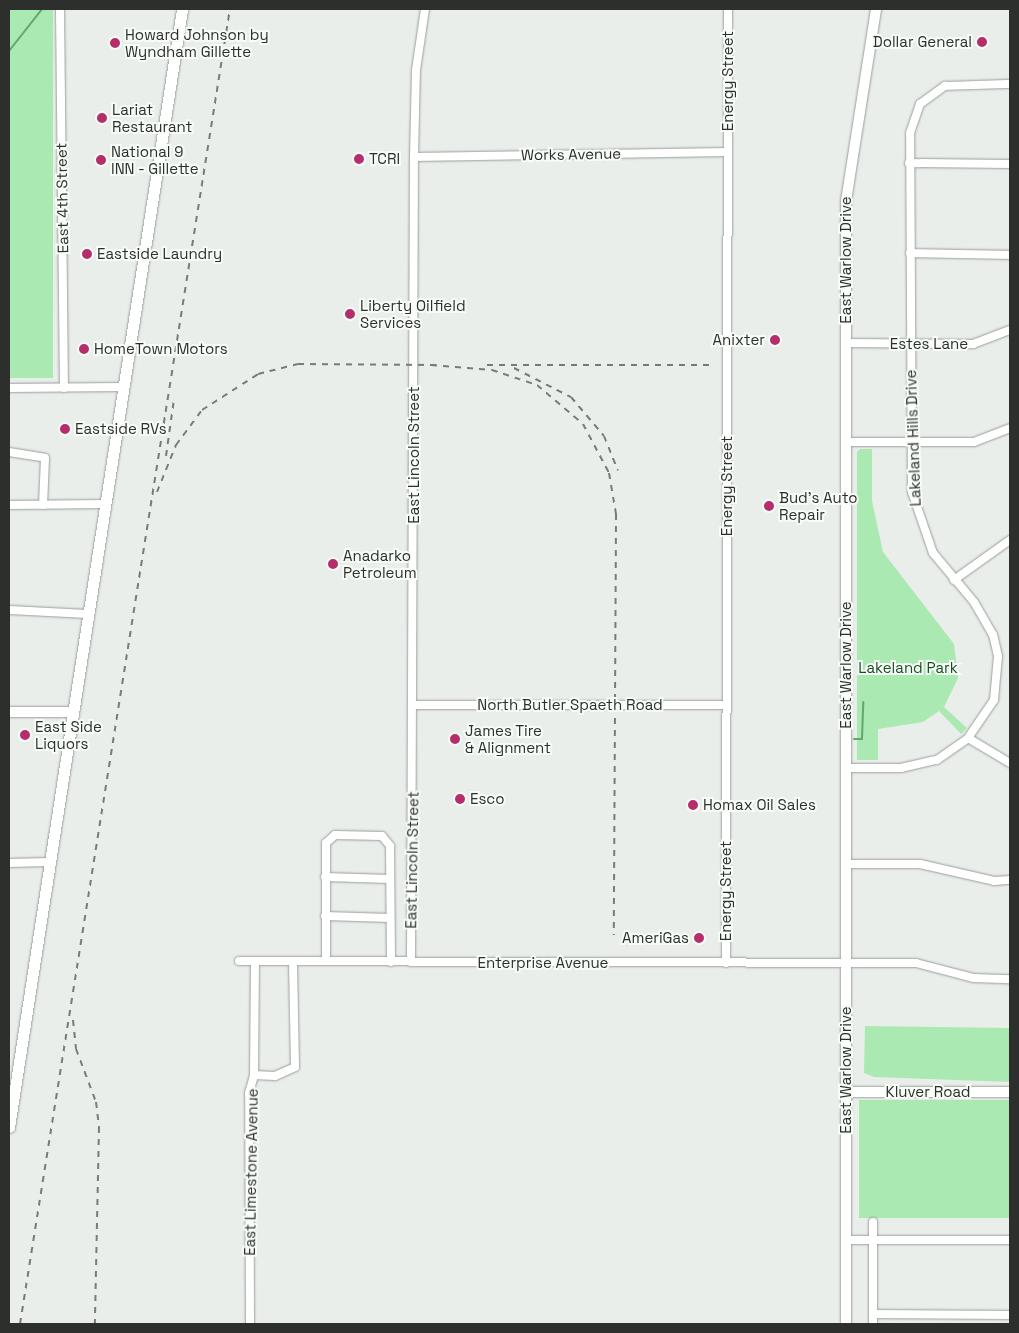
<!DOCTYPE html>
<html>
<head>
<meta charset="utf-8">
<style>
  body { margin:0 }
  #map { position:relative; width:1019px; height:1333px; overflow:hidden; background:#eaeeea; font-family:"Space Grotesk",sans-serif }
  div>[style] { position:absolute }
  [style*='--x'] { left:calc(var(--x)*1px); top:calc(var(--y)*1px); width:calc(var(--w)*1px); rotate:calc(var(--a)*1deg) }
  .green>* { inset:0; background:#aae9b1; transform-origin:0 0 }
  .stream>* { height:2px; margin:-1px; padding:0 1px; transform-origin:1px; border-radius:1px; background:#62a76c }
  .roads { filter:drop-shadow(0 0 1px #9a9e9a) drop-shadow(0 0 1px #9a9e9a) }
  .street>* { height:8px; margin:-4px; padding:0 4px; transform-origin:4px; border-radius:4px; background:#fff }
  .secondary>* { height:10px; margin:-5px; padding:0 5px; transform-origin:5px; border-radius:5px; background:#fff }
  .primary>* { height:11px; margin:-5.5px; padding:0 5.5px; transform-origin:5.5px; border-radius:5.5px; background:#fff }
  .rail>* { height:2px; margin-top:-1px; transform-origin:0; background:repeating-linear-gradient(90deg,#787b78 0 6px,transparent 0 12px) }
  .dots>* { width:14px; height:14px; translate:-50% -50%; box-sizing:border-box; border:2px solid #f7fcf7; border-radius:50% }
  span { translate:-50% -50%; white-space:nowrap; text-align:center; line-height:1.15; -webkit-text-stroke:4px #f7fcf7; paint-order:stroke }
  .poi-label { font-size:15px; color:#2d2f2d }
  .left { translate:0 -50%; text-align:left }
  .right { translate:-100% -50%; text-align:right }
  .street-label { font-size:15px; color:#2d2f2d }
  .park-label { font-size:15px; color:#1a4c25 }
  .frame { position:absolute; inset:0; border:10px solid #2d2f2d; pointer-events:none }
</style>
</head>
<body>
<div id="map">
  <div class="green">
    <div style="left:9px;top:9px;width:44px;height:369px"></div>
    <div style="clip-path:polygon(860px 449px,872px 449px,872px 501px,883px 552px,954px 644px,958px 678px,944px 707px,967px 728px,961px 734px,939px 711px,923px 722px,878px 729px,878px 760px,857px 760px,857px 452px)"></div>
    <div style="clip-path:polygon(865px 1026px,1010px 1028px,1010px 1082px,874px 1077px,864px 1073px)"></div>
    <div style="left:1010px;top:1100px;width:118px;height:151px;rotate:90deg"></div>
  </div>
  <div class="stream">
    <div style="--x:9;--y:51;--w:53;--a:-51.8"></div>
    <div style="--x:854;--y:739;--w:8;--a:0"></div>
    <div style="--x:862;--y:739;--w:37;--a:-88"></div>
  </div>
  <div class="roads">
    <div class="street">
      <div style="--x:60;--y:9;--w:379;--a:89.4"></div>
      <div style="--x:414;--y:157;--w:314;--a:-0.9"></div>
      <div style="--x:909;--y:163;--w:101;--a:0.6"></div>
      <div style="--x:910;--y:253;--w:100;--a:1.1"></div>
      <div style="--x:846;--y:343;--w:127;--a:0.5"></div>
      <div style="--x:973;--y:344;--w:40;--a:-21"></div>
      <div style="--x:9;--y:388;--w:114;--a:-0.5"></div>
      <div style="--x:845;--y:442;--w:129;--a:0"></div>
      <div style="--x:974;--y:442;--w:39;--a:-21"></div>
      <div style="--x:9;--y:452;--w:36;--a:9"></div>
      <div style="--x:45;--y:458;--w:47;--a:92.4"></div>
      <div style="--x:9;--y:505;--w:96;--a:-0.6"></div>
      <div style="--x:954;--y:580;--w:69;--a:-35.5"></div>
      <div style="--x:9;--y:610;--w:79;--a:2.9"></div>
      <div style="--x:414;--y:705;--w:312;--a:0"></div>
      <div style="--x:968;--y:738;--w:49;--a:30.8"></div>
      <div style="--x:846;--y:768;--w:55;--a:0"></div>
      <div style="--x:901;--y:768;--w:37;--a:-13"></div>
      <div style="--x:937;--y:760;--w:38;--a:-35"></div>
      <div style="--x:968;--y:738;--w:46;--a:-55.6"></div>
      <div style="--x:994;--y:700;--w:44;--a:-84.8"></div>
      <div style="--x:998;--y:656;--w:22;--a:-103"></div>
      <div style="--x:993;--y:635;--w:38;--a:-120"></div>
      <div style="--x:974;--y:602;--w:64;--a:-129.9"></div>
      <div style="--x:933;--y:553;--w:65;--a:-109"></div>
      <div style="--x:912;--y:492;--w:359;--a:-90.3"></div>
      <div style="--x:910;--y:133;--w:31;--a:-71"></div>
      <div style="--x:920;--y:104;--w:31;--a:-36"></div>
      <div style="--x:945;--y:86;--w:65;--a:-1.8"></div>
      <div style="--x:9;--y:863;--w:40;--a:-1.4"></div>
      <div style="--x:847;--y:864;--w:73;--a:0"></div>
      <div style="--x:920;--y:864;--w:76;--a:12.9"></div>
      <div style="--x:994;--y:881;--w:16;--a:-4"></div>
      <div style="--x:325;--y:877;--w:65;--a:1.8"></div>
      <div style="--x:325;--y:916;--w:65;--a:1.8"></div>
      <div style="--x:239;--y:961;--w:677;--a:0.17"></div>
      <div style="--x:916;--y:963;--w:59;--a:14.7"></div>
      <div style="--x:973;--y:978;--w:37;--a:2"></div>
      <div style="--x:326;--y:961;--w:118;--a:-90"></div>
      <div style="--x:326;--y:843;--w:12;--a:-42"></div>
      <div style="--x:335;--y:835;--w:47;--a:1.2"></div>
      <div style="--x:382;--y:836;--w:13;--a:51"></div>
      <div style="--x:390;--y:846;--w:116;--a:89.5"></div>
      <div style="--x:411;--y:962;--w:805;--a:-89.79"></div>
      <div style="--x:414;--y:157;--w:87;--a:-88.7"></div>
      <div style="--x:416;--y:70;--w:62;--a:-81.6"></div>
      <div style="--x:726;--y:963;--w:954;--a:-89.88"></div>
      <div style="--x:254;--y:1075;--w:21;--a:3"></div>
      <div style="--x:275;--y:1076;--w:22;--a:-24"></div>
      <div style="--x:295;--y:1067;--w:106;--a:-91.1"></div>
      <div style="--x:873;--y:1222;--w:102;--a:90"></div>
      <div style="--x:846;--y:1240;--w:164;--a:0"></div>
      <div style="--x:873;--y:1314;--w:137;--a:0.4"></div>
      <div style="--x:250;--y:1324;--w:231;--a:-90.2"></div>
      <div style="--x:249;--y:1093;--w:19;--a:-74"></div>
      <div style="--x:254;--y:1075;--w:114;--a:-89.5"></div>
    </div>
    <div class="secondary">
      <div style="--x:9;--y:712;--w:64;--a:0"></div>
      <div style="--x:846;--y:1092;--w:164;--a:0"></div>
      <div style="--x:846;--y:1324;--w:1123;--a:-90"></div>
      <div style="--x:846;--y:201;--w:194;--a:-81.1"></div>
    </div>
    <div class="primary">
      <div style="--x:9;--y:1127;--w:1131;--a:-81.2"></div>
    </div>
  </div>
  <div class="rail">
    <div style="--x:431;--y:365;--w:61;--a:4.7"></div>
    <div style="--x:492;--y:370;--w:47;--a:18.4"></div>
    <div style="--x:537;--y:385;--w:60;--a:40.3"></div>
    <div style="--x:583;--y:424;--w:55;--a:62"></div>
    <div style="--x:609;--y:473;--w:42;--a:80.3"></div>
    <div style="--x:616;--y:514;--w:421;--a:90.3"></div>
    <div style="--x:487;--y:365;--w:228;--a:0"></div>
    <div style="--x:514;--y:368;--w:64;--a:27"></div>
    <div style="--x:571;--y:397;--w:51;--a:49.8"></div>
    <div style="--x:604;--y:436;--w:37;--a:68"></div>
    <div style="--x:166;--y:456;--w:58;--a:-82"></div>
    <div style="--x:157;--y:492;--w:51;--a:-68"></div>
    <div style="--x:176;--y:445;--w:44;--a:-53.4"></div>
    <div style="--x:202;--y:410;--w:67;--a:-32.7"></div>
    <div style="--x:258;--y:374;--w:41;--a:-14"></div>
    <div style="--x:298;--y:364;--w:139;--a:0.4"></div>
    <div style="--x:73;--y:1020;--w:29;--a:84"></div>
    <div style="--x:76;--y:1049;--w:57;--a:69.3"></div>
    <div style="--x:96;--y:1102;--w:25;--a:83"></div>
    <div style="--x:99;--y:1127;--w:197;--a:91.2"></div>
    <div style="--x:20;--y:1324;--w:1332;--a:-80.93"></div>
  </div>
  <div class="dots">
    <div style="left:982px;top:42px;background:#b62d6b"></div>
    <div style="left:115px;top:43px;background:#b62d6b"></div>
    <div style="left:102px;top:118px;background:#b62d6b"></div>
    <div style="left:359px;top:159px;background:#b62d6b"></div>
    <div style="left:101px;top:160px;background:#b62d6b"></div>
    <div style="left:87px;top:254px;background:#b62d6b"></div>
    <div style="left:350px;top:314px;background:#b62d6b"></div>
    <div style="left:775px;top:340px;background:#b62d6b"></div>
    <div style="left:84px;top:349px;background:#b62d6b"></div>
    <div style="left:65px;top:429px;background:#b62d6b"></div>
    <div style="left:769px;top:506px;background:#b62d6b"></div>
    <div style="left:333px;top:564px;background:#b62d6b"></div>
    <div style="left:25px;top:735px;background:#b62d6b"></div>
    <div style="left:455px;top:739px;background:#b62d6b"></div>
    <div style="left:460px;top:799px;background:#b62d6b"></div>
    <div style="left:693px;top:805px;background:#b62d6b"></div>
    <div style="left:699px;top:938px;background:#b62d6b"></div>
  </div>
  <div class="poi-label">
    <span class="left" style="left:125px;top:43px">Howard Johnson by<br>Wyndham Gillette</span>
    <span class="right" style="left:972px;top:42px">Dollar General</span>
    <span class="left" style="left:112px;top:118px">Lariat<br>Restaurant</span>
    <span class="left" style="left:111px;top:160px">National 9<br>INN - Gillette</span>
    <span class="left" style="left:369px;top:159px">TCRI</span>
    <span class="left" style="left:97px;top:254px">Eastside Laundry</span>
    <span class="left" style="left:360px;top:314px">Liberty Oilfield<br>Services</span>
    <span class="right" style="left:765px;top:340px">Anixter</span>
    <span class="left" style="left:94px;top:349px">HomeTown Motors</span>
    <span class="left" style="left:75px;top:429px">Eastside RVs</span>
    <span class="left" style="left:779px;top:506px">Bud's Auto<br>Repair</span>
    <span class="left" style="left:343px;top:564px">Anadarko<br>Petroleum</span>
    <span class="left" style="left:35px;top:735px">East Side<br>Liquors</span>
    <span class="left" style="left:465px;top:739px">James Tire<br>&amp; Alignment</span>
    <span class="left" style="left:470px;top:799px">Esco</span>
    <span class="left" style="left:703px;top:805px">Homax Oil Sales</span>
    <span class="right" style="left:689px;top:938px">AmeriGas</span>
  </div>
  <div class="street-label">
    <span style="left:728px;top:81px;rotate:-90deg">Energy Street</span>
    <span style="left:571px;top:154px;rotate:-1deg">Works Avenue</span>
    <span style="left:62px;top:198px;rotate:-91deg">East 4th Street</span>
    <span style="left:846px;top:260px;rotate:-90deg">East Warlow Drive</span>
    <span style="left:929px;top:344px">Estes Lane</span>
    <span style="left:913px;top:438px;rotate:-92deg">Lakeland Hills Drive</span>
    <span style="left:414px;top:455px;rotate:-90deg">East Lincoln Street</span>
    <span style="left:727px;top:486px;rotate:-90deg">Energy Street</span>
    <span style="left:846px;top:665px;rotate:-90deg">East Warlow Drive</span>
    <span style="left:570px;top:705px">North Butler Spaeth Road</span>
    <span style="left:412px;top:860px;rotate:-89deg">East Lincoln Street</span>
    <span style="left:726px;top:891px;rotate:-90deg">Energy Street</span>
    <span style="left:543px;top:963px">Enterprise Avenue</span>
    <span style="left:846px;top:1070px;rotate:-90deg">East Warlow Drive</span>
    <span style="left:928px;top:1092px">Kluver Road</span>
    <span style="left:251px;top:1172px;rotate:-89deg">East Limestone Avenue</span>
  </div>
  <div class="park-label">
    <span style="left:908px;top:668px">Lakeland Park</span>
  </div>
  <div class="frame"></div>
</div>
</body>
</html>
